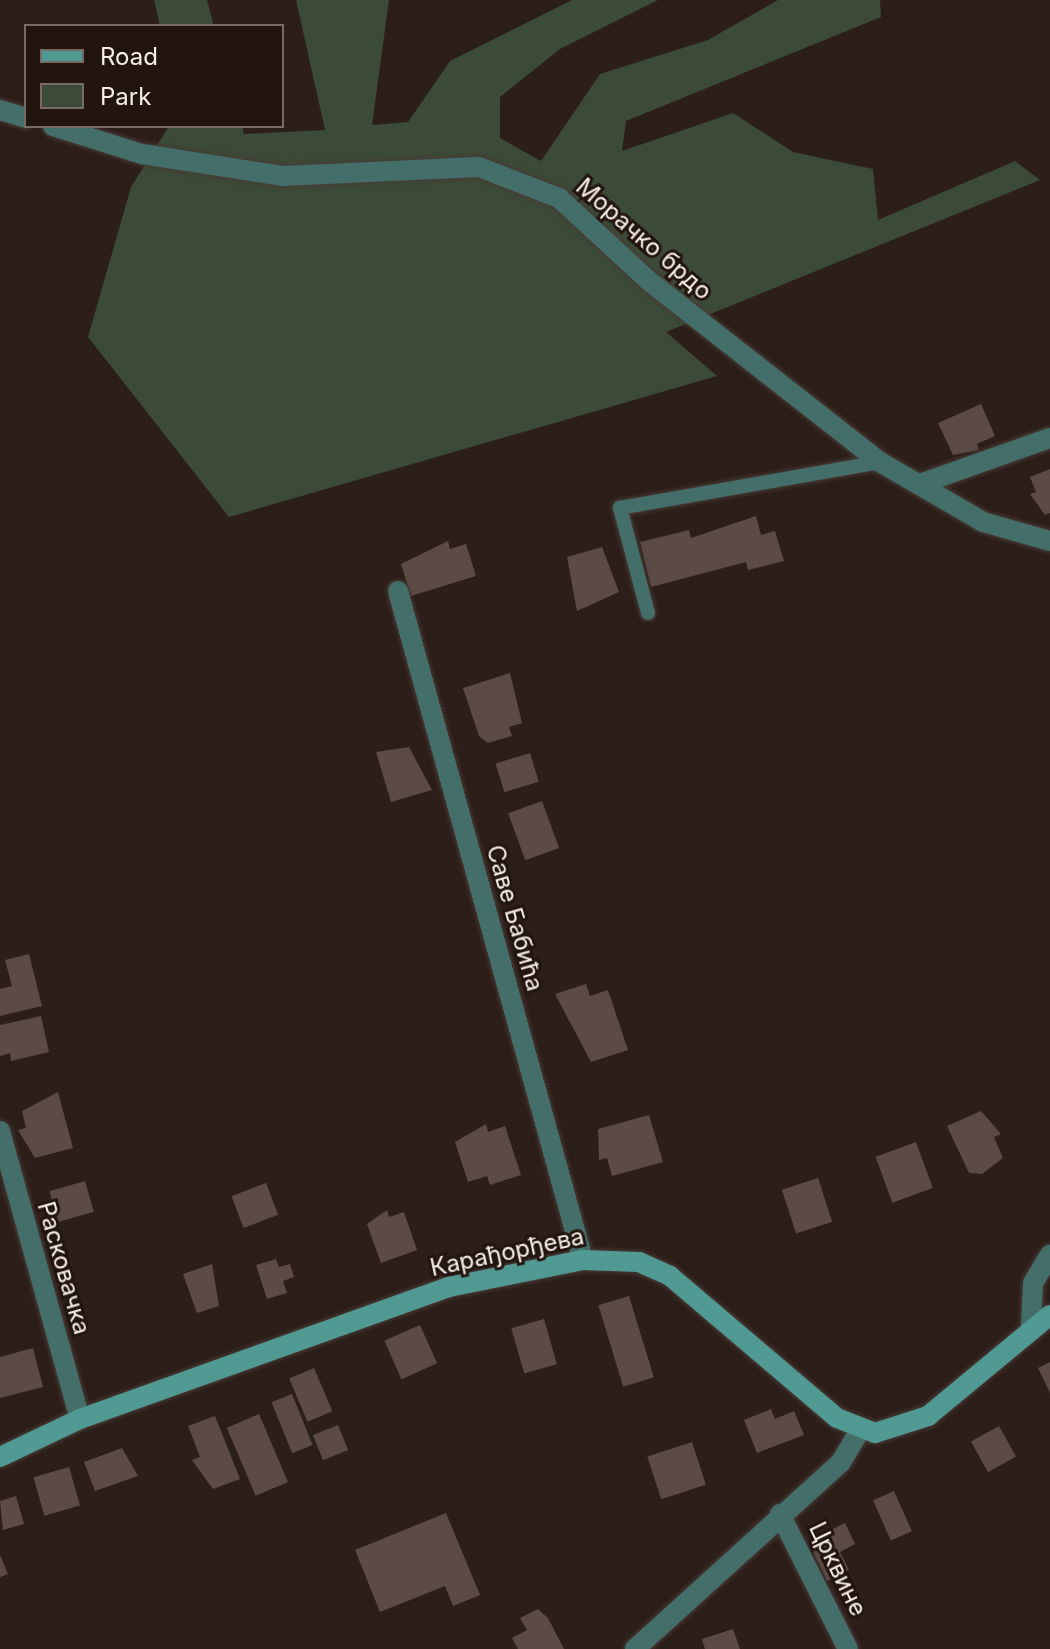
<!DOCTYPE html>
<html>
<head>
<meta charset="utf-8">
<style>
  body { margin:0 }
  #map { position:relative; width:1050px; height:1649px; overflow:hidden; background:#2c1e19; font-family:Inter,sans-serif }
  div>[style] { position:absolute }
  [style*='--x'] { left:calc(var(--x)*1px); top:calc(var(--y)*1px); width:calc(var(--w)*1px); rotate:calc(var(--a)*1deg) }
  .green>* { inset:0; background:#3b4b37 }
  .building>* { inset:0; background:#5c4b45; transform-origin:0 0 }
  .roads { filter:drop-shadow(0 0 2px #483b36) drop-shadow(0 0 2px #483b36) }
  .lane>* { height:14px; margin:-7px; padding:0 7px; transform-origin:7px; border-radius:7px; background:#436e6a }
  .street>* { height:20px; margin:-10px; padding:0 10px; transform-origin:10px; border-radius:10px; background:#436e6a }
  .secondary>* { height:20px; margin:-10px; padding:0 10px; transform-origin:10px; border-radius:10px; background:#519993 }
  span { translate:-50% -50%; white-space:nowrap; text-align:center; line-height:1.15; -webkit-text-stroke:6px #22150f; paint-order:stroke }
  .street-label { font-size:24px; color:#f6ece8 }
  .legend { position:absolute; left:24px; top:24px; width:260px; height:104px; box-sizing:border-box; background:#22150f; border:2px solid #776b66; margin:0; padding:10px 14px; list-style:none; font-size:24px; color:#f6ece8 }
  .legend li { display:flex; align-items:center; gap:16px; height:40px }
  .legend b { width:40px; border:2px solid #776b66 }
</style>
</head>
<body>
<div id="map">
  <div class="green">
    <div style="clip-path:polygon(154px 0,207px 0,214px 26px,160px 26px)"></div>
    <div style="clip-path:polygon(296px 0,389px 0,372px 125px,408px 122px,450px 61px,572px 0,658px 0,560px 49px,500px 97px,500px 138px,541px 161px,600px 74px,708px 40px,778px 0,880px 0,881px 17px,626px 121px,622px 151px,733px 113px,793px 152px,873px 169px,878px 220px,1015px 161px,1040px 180px,666px 332px,717px 376px,229px 517px,88px 337px,131px 187px,169px 126px,242px 126px,244px 134px,325px 130px)"></div>
  </div>
  <div class="building">
    <div style="clip-path:polygon(981px 404px,995px 436px,977px 444px,979px 450px,953px 455px,938px 423px)"></div>
    <div style="clip-path:polygon(1050px 469px,1050px 513px,1045px 515px,1030px 494px,1036px 492px,1030px 477px)"></div>
    <div style="clip-path:polygon(756px 516px,761px 535px,775px 531px,784px 561px,748px 570px,746px 562px,651px 587px,640px 542px,689px 530px,691px 538px)"></div>
    <div style="clip-path:polygon(448px 541px,450px 549px,466px 544px,476px 576px,411px 596px,401px 564px)"></div>
    <div style="clip-path:polygon(602px 547px,619px 592px,577px 611px,567px 557px)"></div>
    <div style="clip-path:polygon(510px 673px,522px 723px,509px 727px,512px 736px,488px 743px,479px 736px,463px 688px)"></div>
    <div style="clip-path:polygon(409px 747px,432px 790px,391px 802px,376px 752px)"></div>
    <div style="left:530px;top:753px;width:30px;height:36px;rotate:73deg"></div>
    <div style="left:542px;top:801px;width:50px;height:36px;rotate:70deg"></div>
    <div style="clip-path:polygon(29px 954px,42px 1006px,0 1016px,0 989px,12px 986px,5px 960px)"></div>
    <div style="clip-path:polygon(586px 984px,590px 996px,608px 990px,628px 1050px,591px 1062px,555px 994px)"></div>
    <div style="clip-path:polygon(41px 1016px,49px 1052px,11px 1061px,10px 1053px,0 1056px,0 1025px)"></div>
    <div style="clip-path:polygon(58px 1092px,73px 1148px,35px 1158px,18px 1130px,26px 1128px,22px 1111px)"></div>
    <div style="clip-path:polygon(981px 1111px,1001px 1134px,994px 1137px,1003px 1158px,982px 1174px,969px 1173px,947px 1126px)"></div>
    <div style="clip-path:polygon(649px 1115px,663px 1162px,612px 1176px,607px 1158px,599px 1160px,598px 1129px)"></div>
    <div style="clip-path:polygon(486px 1124px,488px 1132px,505px 1126px,521px 1175px,490px 1185px,487px 1176px,468px 1182px,455px 1142px)"></div>
    <div style="left:916px;top:1142px;width:49px;height:43px;rotate:70deg"></div>
    <div style="left:818px;top:1178px;width:46px;height:38px;rotate:72deg"></div>
    <div style="left:85px;top:1181px;width:32px;height:37px;rotate:74deg"></div>
    <div style="left:266px;top:1183px;width:34px;height:37px;rotate:69deg"></div>
    <div style="clip-path:polygon(387px 1210px,389px 1217px,404px 1212px,417px 1250px,381px 1263px,367px 1224px)"></div>
    <div style="clip-path:polygon(276px 1259px,279px 1267px,290px 1264px,294px 1277px,283px 1281px,287px 1293px,267px 1299px,256px 1265px)"></div>
    <div style="clip-path:polygon(212px 1264px,219px 1306px,197px 1313px,183px 1274px)"></div>
    <div style="left:629px;top:1296px;width:85px;height:32px;rotate:73deg"></div>
    <div style="left:544px;top:1319px;width:47px;height:34px;rotate:74deg"></div>
    <div style="left:420px;top:1325px;width:42px;height:39px;rotate:66deg"></div>
    <div style="clip-path:polygon(33px 1348px,43px 1387px,0 1398px,0 1357px)"></div>
    <div style="clip-path:polygon(1050px 1362px,1050px 1393px,1038px 1368px)"></div>
    <div style="left:314px;top:1368px;width:47px;height:27px;rotate:67deg"></div>
    <div style="left:292px;top:1394px;width:55px;height:22px;rotate:68deg"></div>
    <div style="clip-path:polygon(771px 1409px,775px 1419px,794px 1411px,804px 1435px,757px 1453px,744px 1420px)"></div>
    <div style="left:259px;top:1414px;width:74px;height:35px;rotate:67deg"></div>
    <div style="clip-path:polygon(215px 1416px,240px 1479px,213px 1489px,192px 1460px,200px 1457px,188px 1426px)"></div>
    <div style="left:338px;top:1425px;width:27px;height:27px;rotate:68deg"></div>
    <div style="left:999px;top:1426px;width:35px;height:32px;rotate:61deg"></div>
    <div style="left:692px;top:1442px;width:45px;height:47px;rotate:72deg"></div>
    <div style="clip-path:polygon(122px 1448px,138px 1476px,95px 1491px,84px 1462px)"></div>
    <div style="left:69px;top:1467px;width:40px;height:37px;rotate:74deg"></div>
    <div style="left:894px;top:1491px;width:44px;height:23px;rotate:66deg"></div>
    <div style="clip-path:polygon(16px 1496px,24px 1524px,3px 1530px,0 1501px)"></div>
    <div style="clip-path:polygon(446px 1513px,480px 1595px,453px 1606px,445px 1586px,380px 1612px,355px 1550px)"></div>
    <div style="clip-path:polygon(845px 1523px,855px 1544px,840px 1552px,849px 1570px,827px 1581px,808px 1541px)"></div>
    <div style="clip-path:polygon(0 1555px,8px 1574px,0 1577px)"></div>
    <div style="clip-path:polygon(538px 1609px,548px 1618px,564px 1649px,518px 1649px,512px 1638px,527px 1630px,520px 1618px)"></div>
    <div style="clip-path:polygon(733px 1629px,740px 1649px,705px 1649px,702px 1639px)"></div>
  </div>
  <div class="roads">
    <div class="lane">
      <div style="--x:648;--y:613;--w:109;--a:-104.9"></div>
      <div style="--x:620;--y:508;--w:264;--a:-10"></div>
    </div>
    <div class="street">
      <div style="--x:0;--y:110;--w:27;--a:17"></div>
      <div style="--x:53;--y:126;--w:93;--a:17.5"></div>
      <div style="--x:142;--y:154;--w:143;--a:8.9"></div>
      <div style="--x:283;--y:176;--w:196;--a:-2.6"></div>
      <div style="--x:479;--y:167;--w:86;--a:21.2"></div>
      <div style="--x:559;--y:198;--w:122;--a:42.7"></div>
      <div style="--x:649;--y:281;--w:293;--a:38.1"></div>
      <div style="--x:880;--y:462;--w:119;--a:30.2"></div>
      <div style="--x:983;--y:522;--w:70;--a:15.8"></div>
      <div style="--x:920;--y:484;--w:138;--a:-19.5"></div>
      <div style="--x:398;--y:591;--w:694;--a:74.54"></div>
      <div style="--x:0;--y:1131;--w:299;--a:74.5"></div>
      <div style="--x:1031;--y:1326;--w:43;--a:-87.3"></div>
      <div style="--x:1033;--y:1283;--w:33;--a:-59"></div>
      <div style="--x:780;--y:1514;--w:151;--a:63.3"></div>
      <div style="--x:635;--y:1649;--w:278;--a:-42.2"></div>
      <div style="--x:841;--y:1462;--w:37;--a:-59"></div>
    </div>
    <div class="secondary">
      <div style="--x:0;--y:1457;--w:89;--a:-25.4"></div>
      <div style="--x:80;--y:1419;--w:392;--a:-19.7"></div>
      <div style="--x:449;--y:1287;--w:137;--a:-11.4"></div>
      <div style="--x:583;--y:1260;--w:56;--a:2"></div>
      <div style="--x:639;--y:1262;--w:34;--a:24"></div>
      <div style="--x:670;--y:1276;--w:219;--a:40.4"></div>
      <div style="--x:837;--y:1418;--w:41;--a:21.5"></div>
      <div style="--x:875;--y:1433;--w:56;--a:-17.8"></div>
      <div style="--x:928;--y:1416;--w:158;--a:-39.6"></div>
    </div>
  </div>
  <div class="street-label">
    <span style="left:644px;top:239px;rotate:41deg">Морачко брдо</span>
    <span style="left:515px;top:918px;rotate:74deg">Саве Бабића</span>
    <span style="left:507px;top:1252px;rotate:-12deg">Карађорђева</span>
    <span style="left:64px;top:1268px;rotate:74deg">Расковачка</span>
    <span style="left:838px;top:1569px;rotate:64deg">Црквине</span>
  </div>
  <ul class="legend">
  <li><b style="height:10px;background:#519993"></b>Road</li>
  <li><b style="height:22px;background:#3b4b37"></b>Park</li>
  </ul>
</div>
</body>
</html>
